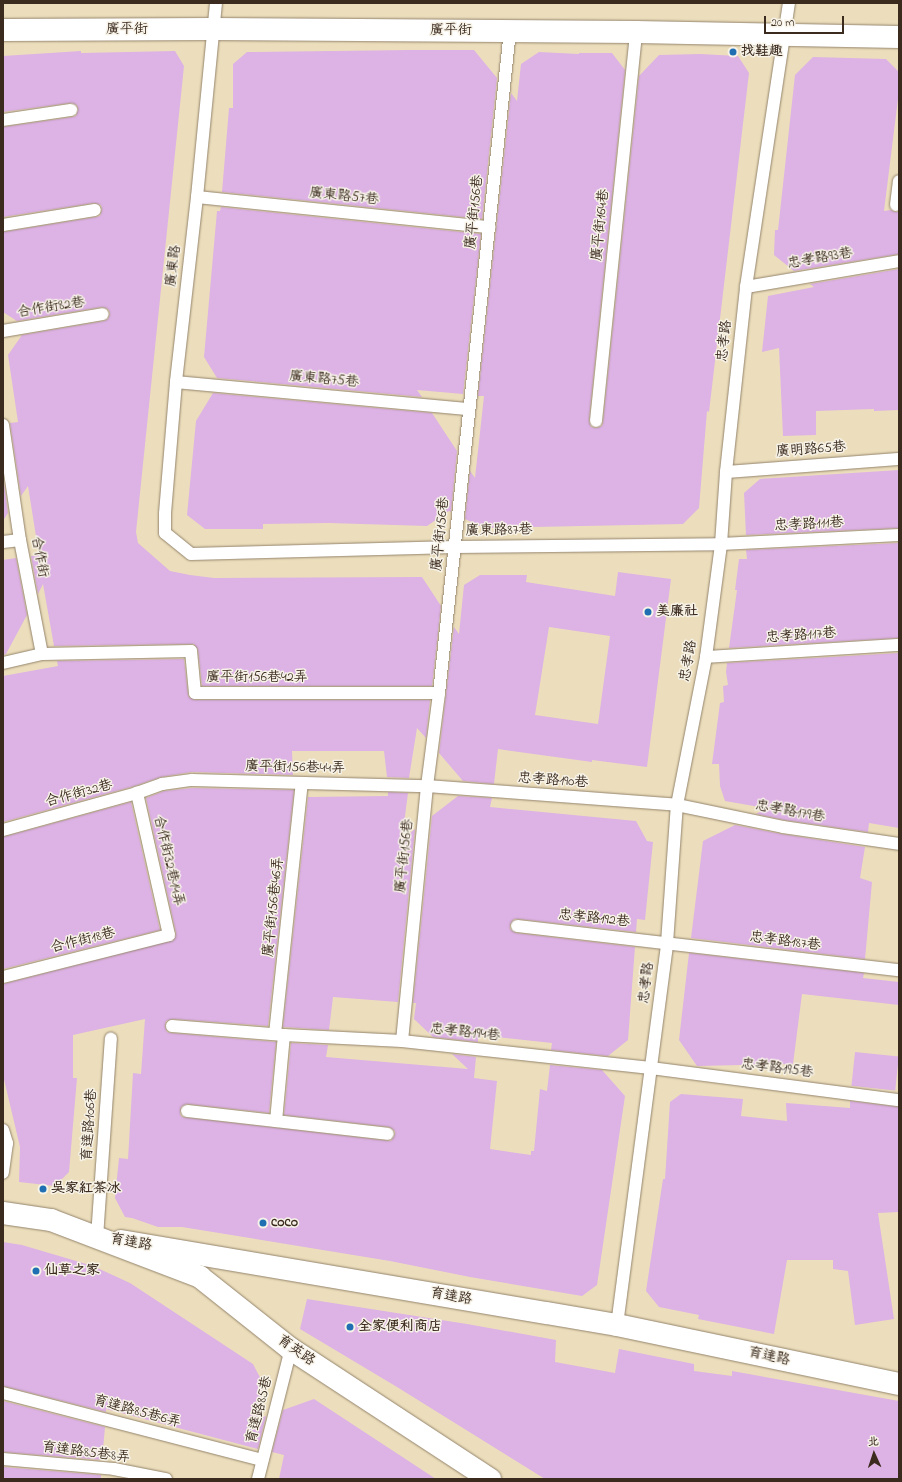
<!DOCTYPE html>
<html>
<head>
<meta charset="utf-8">
<style>
  body { margin:0 }
  #map { position:relative; width:902px; height:1482px; overflow:hidden; background:#ecdebc; font-family:"Indie Flower","LXGW WenKai TC",sans-serif }
  div>[style] { position:absolute }
  [style*='--x'] { left:calc(var(--x)*1px); top:calc(var(--y)*1px); width:calc(var(--w)*1px); rotate:calc(var(--a)*1deg) }
  .building>* { inset:0; background:#ddb2e5; transform-origin:0 0 }
  .roads { filter:drop-shadow(0 0 1px #94846d) drop-shadow(0 0 1px #94846d) }
  .service>* { height:12px; margin:-6px; padding:0 6px; transform-origin:6px; border-radius:6px; background:#fff }
  .minor>* { height:22px; margin:-11px; padding:0 11px; transform-origin:11px; border-radius:11px; background:#fff }
  .tertiary>* { height:22px; margin:-11px; padding:0 11px; transform-origin:11px; border-radius:11px; background:#fff }
  .dots>* { width:11px; height:11px; translate:-50% -50%; box-sizing:border-box; border:2px solid #f7f3e8; border-radius:50% }
  span { translate:-50% -50%; white-space:nowrap; text-align:center; line-height:1.15; -webkit-text-stroke:3px #f7f3e8; paint-order:stroke }
  .street-label { font-size:14px; color:#3b2a1e }
  .poi-label { font-size:14px; color:#3b2a1e; font-weight:700 }
  .left { translate:0 -50%; text-align:left }
  .frame { position:absolute; inset:0; border:4px solid #3b2a1e; pointer-events:none }
  .north { position:absolute; left:854px; top:1434px; width:40px; height:40px; -webkit-text-stroke:3px #f7f3e8; paint-order:stroke; rotate:357deg; font-size:11px; font-weight:700; line-height:16px; text-align:center; color:#3b2a1e }
  .north::after { content:''; display:block; margin:auto; width:14px; height:18px; background:#3b2a1e; clip-path:polygon(50% 0,100% 100%,50% 72%,0 100%) }
  .scale { position:absolute; left:764px; top:16px; width:80px; height:18px; box-sizing:border-box; border:2px solid #3b2a1e; border-top:0; padding-left:5px; font-size:12px; line-height:14px; white-space:nowrap; color:#3b2a1e; -webkit-text-stroke:3px #f7f3e8; paint-order:stroke }
</style>
</head>
<body>
<div id="map">
  <div class="building">
    <div style="clip-path:polygon(409px 50px,474px 50px,497px 78px,482px 219px,222px 192px,229px 108px,233px 108px,233px 64px,247px 52px)"></div>
    <div style="clip-path:polygon(81px 51px,81px 53px,175px 51px,184px 66px,136px 532px,138px 543px,170px 571px,190px 575px,214px 578px,422px 577px,441px 606px,432px 686px,202px 686px,198px 650px,194px 644px,54px 646px,43px 584px,38px 594px,31px 556px,39px 555px,28px 486px,21px 496px,10px 423px,18px 422px,8px 355px,22px 335px,104px 321px,108px 319px,110px 313px,108px 309px,102px 307px,17px 321px,3px 312px,3px 232px,96px 217px,100px 216px,102px 209px,101px 205px,94px 203px,3px 217px,3px 127px,72px 117px,76px 116px,78px 109px,77px 105px,70px 103px,3px 112px,3px 56px)"></div>
    <div style="clip-path:polygon(539px 52px,579px 54px,579px 53px,612px 53px,625px 70px,589px 420px,591px 427px,596px 428px,602px 426px,603px 422px,639px 76px,659px 55px,700px 54px,738px 56px,749px 73px,709px 412px,707px 411px,699px 508px,683px 524px,484px 528px,465px 519px,470px 471px,475px 478px,484px 396px,478px 396px,511px 93px,517px 101px,521px 64px)"></div>
    <div style="clip-path:polygon(813px 57px,886px 59px,899px 72px,899px 91px,884px 211px,891px 210px,895px 212px,899px 212px,899px 254px,794px 271px,774px 255px,775px 230px,778px 230px,795px 75px)"></div>
    <div style="clip-path:polygon(221px 207px,481px 234px,463px 394px,417px 390px,422px 397px,217px 378px,204px 357px,217px 211px,220px 211px)"></div>
    <div style="clip-path:polygon(899px 269px,899px 410px,874px 411px,874px 409px,816px 411px,816px 435px,783px 436px,779px 348px,762px 352px,768px 296px,814px 287px,810px 284px)"></div>
    <div style="clip-path:polygon(213px 393px,432px 413px,457px 451px,451px 512px,449px 511px,427px 526px,329px 523px,263px 524px,263px 529px,205px 529px,187px 515px,196px 421px)"></div>
    <div style="clip-path:polygon(899px 470px,899px 528px,746px 535px,744px 493px,760px 479px)"></div>
    <div style="clip-path:polygon(3px 476px,8px 513px,3px 521px)"></div>
    <div style="clip-path:polygon(899px 543px,899px 638px,729px 648px,737px 590px,735px 590px,739px 559px,747px 559px,746px 550px)"></div>
    <div style="clip-path:polygon(16px 558px,27px 615px,6px 654px,3px 655px,3px 560px)"></div>
    <div style="clip-path:polygon(evenodd,618px 572px,671px 579px,647px 767px,592px 760px,592px 762px,498px 749px,494px 784px,463px 781px,439px 753px,454px 627px,459px 634px,464px 585px,480px 575px,527px 575px,526px 582px,615px 596px,618px 572px,549px 627px,610px 636px,598px 724px,535px 715px,549px 627px)"></div>
    <div style="clip-path:polygon(899px 653px,899px 828px,869px 823px,868px 832px,784px 820px,756px 814px,766px 808px,725px 801px,720px 786px,719px 764px,712px 764px,720px 703px,724px 702px,723px 686px,728px 685px,726px 672px,727px 663px)"></div>
    <div style="clip-path:polygon(184px 659px,188px 694px,189px 697px,195px 700px,430px 700px,426px 738px,417px 728px,409px 778px,387px 777px,384px 751px,292px 751px,293px 775px,192px 772px,161px 777px,135px 786px,3px 822px,3px 676px,58px 666px,57px 661px)"></div>
    <div style="clip-path:polygon(192px 788px,294px 790px,268px 1026px,173px 1019px,166px 1021px,165px 1026px,167px 1032px,171px 1033px,276px 1042px,269px 1113px,187px 1104px,181px 1107px,180px 1114px,182px 1117px,391px 1141px,395px 1134px,395px 1131px,389px 1127px,284px 1115px,291px 1043px,328px 1045px,326px 1057px,468px 1069px,452px 1054px,476px 1057px,474px 1078px,497px 1081px,490px 1149px,531px 1155px,531px 1151px,534px 1151px,540px 1089px,547px 1091px,550px 1065px,602px 1070px,625px 1096px,597px 1285px,582px 1296px,470px 1277px,390px 1261px,182px 1227px,158px 1227px,132px 1218px,125px 1217px,115px 1198px,119px 1158px,128px 1159px,133px 1073px,141px 1074px,145px 1019px,73px 1035px,73px 1078px,77px 1078px,69px 1172px,55px 1186px,19px 1182px,20px 1147px,3px 1075px,3px 984px,174px 940px,176px 933px,146px 798px,164px 791px)"></div>
    <div style="clip-path:polygon(388px 792px,408px 793px,402px 839px,415px 829px,398px 1002px,333px 997px,329px 1030px,283px 1027px,308px 797px,388px 796px)"></div>
    <div style="clip-path:polygon(458px 796px,492px 798px,490px 807px,636px 821px,647px 841px,653px 842px,645px 920px,637px 919px,636px 932px,518px 919px,514px 919px,510px 925px,510px 929px,516px 933px,635px 947px,628px 1040px,608px 1056px,551px 1050px,552px 1043px,478px 1035px,478px 1042px,433px 1037px,414px 1019px,416px 1003px,413px 1003px,432px 816px)"></div>
    <div style="clip-path:polygon(131px 802px,160px 930px,3px 969px,3px 837px)"></div>
    <div style="clip-path:polygon(735px 825px,782px 834px,865px 847px,860px 878px,872px 882px,865px 959px,691px 938px,703px 841px)"></div>
    <div style="clip-path:polygon(689px 953px,864px 973px,863px 978px,899px 982px,899px 1005px,802px 994px,793px 1064px,697px 1066px,679px 1040px)"></div>
    <div style="left:855px;top:1052px;width:44px;height:34px;rotate:6deg"></div>
    <div style="clip-path:polygon(681px 1094px,743px 1099px,741px 1116px,787px 1121px,786px 1103px,850px 1108px,850px 1101px,899px 1107px,899px 1212px,878px 1213px,894px 1319px,855px 1325px,848px 1271px,833px 1269px,833px 1260px,787px 1260px,774px 1334px,698px 1319px,699px 1315px,659px 1307px,646px 1291px,663px 1179px,665px 1179px,670px 1102px)"></div>
    <div style="clip-path:polygon(3px 1242px,22px 1245px,93px 1266px,130px 1283px,253px 1364px,264px 1385px,257px 1419px,266px 1416px,258px 1449px,106px 1409px,106px 1412px,3px 1386px)"></div>
    <div style="clip-path:polygon(307px 1299px,467px 1324px,556px 1340px,555px 1362px,615px 1373px,619px 1349px,694px 1364px,694px 1371px,732px 1376px,732px 1371px,899px 1401px,899px 1479px,545px 1479px,397px 1387px,300px 1329px)"></div>
    <div style="clip-path:polygon(314px 1399px,436px 1479px,279px 1479px,284px 1455px,272px 1452px,283px 1410px)"></div>
    <div style="clip-path:polygon(3px 1401px,105px 1427px,102px 1460px,3px 1452px)"></div>
    <div style="clip-path:polygon(3px 1467px,101px 1475px,101px 1479px,3px 1479px)"></div>
  </div>
  <div class="roads">
    <div class="service">
      <div style="--x:216;--y:3;--w:195;--a:95.6"></div>
      <div style="--x:197;--y:197;--w:186;--a:96.5"></div>
      <div style="--x:176;--y:382;--w:132;--a:94.8"></div>
      <div style="--x:165;--y:514;--w:19;--a:90"></div>
      <div style="--x:165;--y:533;--w:33;--a:39"></div>
      <div style="--x:191;--y:554;--w:264;--a:-1.5"></div>
      <div style="--x:455;--y:547;--w:266;--a:-0.6"></div>
      <div style="--x:721;--y:544;--w:178;--a:-2.9"></div>
      <div style="--x:3;--y:120;--w:69;--a:-8.4"></div>
      <div style="--x:197;--y:197;--w:294;--a:5.9"></div>
      <div style="--x:896;--y:205;--w:24;--a:-83"></div>
      <div style="--x:3;--y:225;--w:93;--a:-9.3"></div>
      <div style="--x:746;--y:287;--w:155;--a:-9.6"></div>
      <div style="--x:3;--y:331;--w:101;--a:-9.6"></div>
      <div style="--x:176;--y:382;--w:294;--a:5.3"></div>
      <div style="--x:596;--y:421;--w:391;--a:-84.1"></div>
      <div style="--x:3;--y:425;--w:116;--a:81.6"></div>
      <div style="--x:20;--y:540;--w:116;--a:79.1"></div>
      <div style="--x:726;--y:472;--w:173;--a:-4.3"></div>
      <div style="--x:3;--y:542;--w:17;--a:-7"></div>
      <div style="--x:706;--y:657;--w:193;--a:-3.6"></div>
      <div style="--x:3;--y:663;--w:40;--a:-13"></div>
      <div style="--x:42;--y:654;--w:149;--a:-1.2"></div>
      <div style="--x:191;--y:651;--w:42;--a:84.6"></div>
      <div style="--x:195;--y:693;--w:244;--a:0"></div>
      <div style="--x:3;--y:830;--w:139;--a:-15.4"></div>
      <div style="--x:137;--y:793;--w:27;--a:-20"></div>
      <div style="--x:162;--y:784;--w:30;--a:-8"></div>
      <div style="--x:192;--y:780;--w:235;--a:1.5"></div>
      <div style="--x:427;--y:786;--w:251;--a:4.3"></div>
      <div style="--x:677;--y:805;--w:108;--a:11.7"></div>
      <div style="--x:783;--y:827;--w:117;--a:8.3"></div>
      <div style="--x:517;--y:926;--w:385;--a:6.6"></div>
      <div style="--x:3;--y:977;--w:171;--a:-14.2"></div>
      <div style="--x:169;--y:935;--w:146;--a:-102.7"></div>
      <div style="--x:172;--y:1026;--w:112;--a:4.6"></div>
      <div style="--x:284;--y:1035;--w:118;--a:2.9"></div>
      <div style="--x:402;--y:1041;--w:250;--a:6.2"></div>
      <div style="--x:651;--y:1068;--w:250;--a:7.4"></div>
      <div style="--x:275;--y:1034;--w:252;--a:-83.9"></div>
      <div style="--x:402;--y:1041;--w:256;--a:-84.4"></div>
      <div style="--x:427;--y:786;--w:94;--a:-82.6"></div>
      <div style="--x:439;--y:693;--w:666;--a:-83.88"></div>
      <div style="--x:187;--y:1111;--w:202;--a:6.5"></div>
      <div style="--x:276;--y:1121;--w:86;--a:-84.7"></div>
      <div style="--x:3;--y:1130;--w:14;--a:73"></div>
      <div style="--x:7;--y:1143;--w:30;--a:98"></div>
      <div style="--x:97;--y:1237;--w:199;--a:-86"></div>
      <div style="--x:617;--y:1325;--w:385;--a:-82.5"></div>
      <div style="--x:667;--y:943;--w:138;--a:-85.9"></div>
      <div style="--x:677;--y:805;--w:151;--a:-78.9"></div>
      <div style="--x:706;--y:657;--w:114;--a:-82.4"></div>
      <div style="--x:721;--y:544;--w:72;--a:-86"></div>
      <div style="--x:726;--y:472;--w:186;--a:-83.8"></div>
      <div style="--x:746;--y:287;--w:287;--a:-81.4"></div>
      <div style="--x:3;--y:1393;--w:268;--a:14.5"></div>
      <div style="--x:3;--y:1459;--w:111;--a:5.1"></div>
      <div style="--x:114;--y:1469;--w:53;--a:10.9"></div>
      <div style="--x:258;--y:1479;--w:134;--a:-75.8"></div>
    </div>
    <div class="minor">
      <div style="--x:3;--y:30;--w:210;--a:-0.3"></div>
      <div style="--x:213;--y:29;--w:423;--a:0.4"></div>
      <div style="--x:636;--y:32;--w:263;--a:1.1"></div>
      <div style="--x:121;--y:1241;--w:503;--a:9.61"></div>
      <div style="--x:617;--y:1325;--w:288;--a:11.8"></div>
    </div>
    <div class="tertiary">
      <div style="--x:3;--y:1213;--w:49;--a:8.3"></div>
      <div style="--x:51;--y:1220;--w:160;--a:20.9"></div>
      <div style="--x:200;--y:1277;--w:116;--a:38.4"></div>
      <div style="--x:291;--y:1349;--w:238;--a:33.2"></div>
    </div>
  </div>
  <div class="dots">
    <div style="left:733px;top:52px;background:#1f6fb2"></div>
    <div style="left:648px;top:612px;background:#1f6fb2"></div>
    <div style="left:43px;top:1189px;background:#1f6fb2"></div>
    <div style="left:263px;top:1223px;background:#1f6fb2"></div>
    <div style="left:36px;top:1271px;background:#1f6fb2"></div>
    <div style="left:350px;top:1327px;background:#1f6fb2"></div>
  </div>
  <div class="street-label">
    <span style="left:127px;top:30px">廣平街</span>
    <span style="left:451px;top:31px">廣平街</span>
    <span style="left:344px;top:197px;rotate:6deg">廣東路57巷</span>
    <span style="left:475px;top:212px;rotate:-84deg">廣平街156巷</span>
    <span style="left:601px;top:225px;rotate:-84deg">廣平街164巷</span>
    <span style="left:820px;top:259px;rotate:-10deg">忠孝路93巷</span>
    <span style="left:174px;top:266px;rotate:-83deg">廣東路</span>
    <span style="left:51px;top:308px;rotate:-9deg">合作街82巷</span>
    <span style="left:725px;top:341px;rotate:-84deg">忠孝路</span>
    <span style="left:324px;top:380px;rotate:5deg">廣東路75巷</span>
    <span style="left:811px;top:450px;rotate:-4deg">廣明路65巷</span>
    <span style="left:809px;top:525px;rotate:-3deg">忠孝路111巷</span>
    <span style="left:499px;top:531px;rotate:-1deg">廣東路87巷</span>
    <span style="left:441px;top:534px;rotate:-84deg">廣平街156巷</span>
    <span style="left:39px;top:557px;rotate:80deg">合作街</span>
    <span style="left:801px;top:636px;rotate:-4deg">忠孝路117巷</span>
    <span style="left:689px;top:661px;rotate:-80deg">忠孝路</span>
    <span style="left:257px;top:678px">廣平街156巷42弄</span>
    <span style="left:295px;top:768px;rotate:1deg">廣平街156巷44弄</span>
    <span style="left:553px;top:781px;rotate:4deg">忠孝路190巷</span>
    <span style="left:79px;top:794px;rotate:-15deg">合作街32巷</span>
    <span style="left:790px;top:812px;rotate:10deg">忠孝路179巷</span>
    <span style="left:405px;top:856px;rotate:-84deg">廣平街156巷</span>
    <span style="left:168px;top:861px;rotate:77deg">合作街32巷14弄</span>
    <span style="left:274px;top:907px;rotate:-84deg">廣平街156巷46弄</span>
    <span style="left:594px;top:919px;rotate:6deg">忠孝路192巷</span>
    <span style="left:83px;top:941px;rotate:-14deg">合作街18巷</span>
    <span style="left:785px;top:942px;rotate:7deg">忠孝路187巷</span>
    <span style="left:647px;top:983px;rotate:-83deg">忠孝路</span>
    <span style="left:465px;top:1033px;rotate:6deg">忠孝路194巷</span>
    <span style="left:777px;top:1069px;rotate:7deg">忠孝路195巷</span>
    <span style="left:90px;top:1125px;rotate:-86deg">育達路106巷</span>
    <span style="left:131px;top:1243px;rotate:10deg">育達路</span>
    <span style="left:451px;top:1297px;rotate:10deg">育達路</span>
    <span style="left:296px;top:1351px;rotate:35deg">育英路</span>
    <span style="left:769px;top:1357px;rotate:12deg">育達路</span>
    <span style="left:260px;top:1410px;rotate:-76deg">育達路85巷</span>
    <span style="left:137px;top:1412px;rotate:15deg">育達路85巷6弄</span>
    <span style="left:86px;top:1453px;rotate:7deg">育達路85巷8弄</span>
  </div>
  <div class="poi-label">
    <span class="left" style="left:741px;top:52px">找鞋趣</span>
    <span class="left" style="left:656px;top:612px">美廉社</span>
    <span class="left" style="left:51px;top:1189px">吳家紅茶冰</span>
    <span class="left" style="left:271px;top:1223px">coco</span>
    <span class="left" style="left:44px;top:1271px">仙草之家</span>
    <span class="left" style="left:358px;top:1327px">全家便利商店</span>
  </div>
  <div class="frame"></div>
  <div class="north">北</div>
  <div class="scale">20 m</div>
</div>
</body>
</html>
